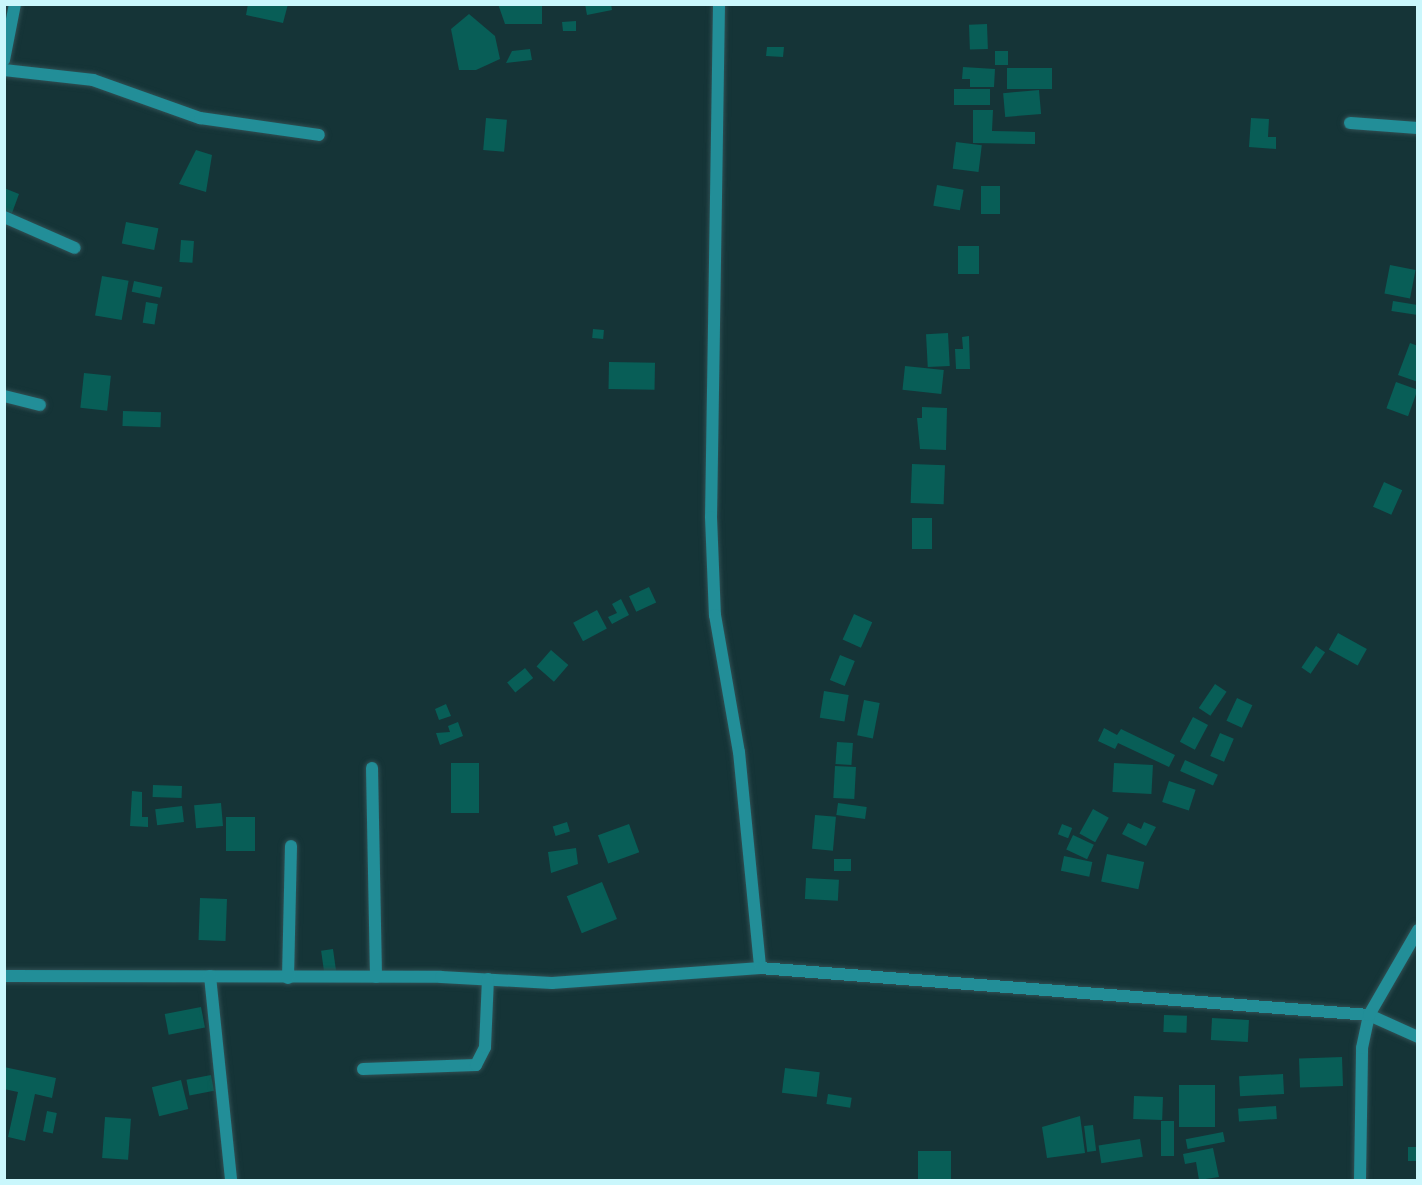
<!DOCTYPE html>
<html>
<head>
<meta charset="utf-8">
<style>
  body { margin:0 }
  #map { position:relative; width:1422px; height:1185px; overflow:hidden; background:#153437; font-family:Raleway,sans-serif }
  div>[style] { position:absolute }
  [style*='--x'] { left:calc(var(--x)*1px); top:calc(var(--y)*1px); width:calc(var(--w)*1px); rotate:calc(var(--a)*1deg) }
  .building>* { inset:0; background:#085e57; transform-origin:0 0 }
  .roads { filter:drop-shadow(0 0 2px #305054) drop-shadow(0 0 2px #305054) }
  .minor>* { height:12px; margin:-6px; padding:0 6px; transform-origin:6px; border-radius:6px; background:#228e98 }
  span { translate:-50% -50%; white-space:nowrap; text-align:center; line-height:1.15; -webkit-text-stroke:4.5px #001b1f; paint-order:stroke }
  .frame { position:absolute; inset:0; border:6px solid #caf7fc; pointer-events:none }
</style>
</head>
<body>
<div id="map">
  <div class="building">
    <div style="clip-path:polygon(248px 4px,288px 4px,283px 23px,246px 15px)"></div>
    <div style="clip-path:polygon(498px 4px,542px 4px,542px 24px,505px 24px)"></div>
    <div style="clip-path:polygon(585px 4px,611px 4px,612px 10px,587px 15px)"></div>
    <div style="clip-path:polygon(469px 14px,495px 36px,500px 59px,476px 70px,459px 70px,451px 29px)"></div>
    <div style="clip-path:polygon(576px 21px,576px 31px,563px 31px,562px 22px)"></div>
    <div style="left:987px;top:24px;width:25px;height:18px;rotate:88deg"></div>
    <div style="clip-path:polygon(767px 47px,784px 47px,783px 57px,766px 56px)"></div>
    <div style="clip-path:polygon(530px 49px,532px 60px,506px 63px,512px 51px)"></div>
    <div style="left:995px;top:51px;width:13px;height:14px"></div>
    <div style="clip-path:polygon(963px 67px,995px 69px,994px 87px,970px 87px,970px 79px,962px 79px)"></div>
    <div style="left:1007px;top:68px;width:45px;height:21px"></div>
    <div style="left:954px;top:89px;width:36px;height:16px"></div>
    <div style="left:1039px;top:90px;width:24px;height:36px;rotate:85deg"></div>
    <div style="clip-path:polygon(973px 110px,993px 110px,992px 131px,1035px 132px,1035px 144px,973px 143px)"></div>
    <div style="left:486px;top:118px;width:21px;height:32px;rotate:5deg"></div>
    <div style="clip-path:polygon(1251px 118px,1269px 119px,1268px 137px,1276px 137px,1276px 149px,1249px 147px)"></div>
    <div style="left:956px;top:142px;width:26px;height:27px;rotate:7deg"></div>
    <div style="clip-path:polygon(196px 150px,212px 155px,206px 192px,179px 184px)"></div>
    <div style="left:937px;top:185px;width:27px;height:21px;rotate:10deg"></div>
    <div style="left:981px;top:186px;width:19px;height:28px"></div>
    <div style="clip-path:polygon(4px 188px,19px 194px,12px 213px,4px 210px)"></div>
    <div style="left:126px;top:222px;width:33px;height:22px;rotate:11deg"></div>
    <div style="left:181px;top:240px;width:13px;height:22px;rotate:4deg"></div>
    <div style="left:958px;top:246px;width:21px;height:28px"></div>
    <div style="left:1390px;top:265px;width:26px;height:29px;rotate:11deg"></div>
    <div style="left:102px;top:276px;width:27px;height:40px;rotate:10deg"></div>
    <div style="left:134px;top:281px;width:29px;height:11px;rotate:12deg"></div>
    <div style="left:1393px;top:301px;width:25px;height:10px;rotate:9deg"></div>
    <div style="left:146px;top:302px;width:12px;height:21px;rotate:9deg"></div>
    <div style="left:593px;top:329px;width:11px;height:9px;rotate:5deg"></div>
    <div style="left:948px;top:333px;width:33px;height:22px;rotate:87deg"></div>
    <div style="clip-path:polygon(969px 336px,970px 369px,956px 369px,955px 349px,963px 349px,962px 337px)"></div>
    <div style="clip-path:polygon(1410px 343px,1418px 346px,1418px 382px,1398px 375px)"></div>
    <div style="left:609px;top:362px;width:46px;height:27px;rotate:1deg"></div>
    <div style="left:905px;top:366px;width:39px;height:24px;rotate:6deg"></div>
    <div style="left:84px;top:373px;width:27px;height:35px;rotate:6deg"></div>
    <div style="left:1396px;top:382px;width:23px;height:28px;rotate:20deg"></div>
    <div style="clip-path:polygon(922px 407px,947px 408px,946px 450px,920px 449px,917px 418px,922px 418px)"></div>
    <div style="left:123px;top:411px;width:38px;height:15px;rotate:2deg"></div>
    <div style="left:912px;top:464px;width:33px;height:39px;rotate:2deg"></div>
    <div style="left:1384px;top:482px;width:20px;height:27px;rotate:24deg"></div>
    <div style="left:912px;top:518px;width:20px;height:31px"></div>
    <div style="left:649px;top:587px;width:17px;height:22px;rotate:65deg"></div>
    <div style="clip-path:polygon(621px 599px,629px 615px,612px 624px,608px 617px,617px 613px,612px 604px)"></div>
    <div style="left:597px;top:610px;width:21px;height:27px;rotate:62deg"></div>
    <div style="left:854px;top:614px;width:20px;height:28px;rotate:24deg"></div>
    <div style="left:1338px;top:633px;width:33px;height:19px;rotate:29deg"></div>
    <div style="left:1316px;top:646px;width:11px;height:26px;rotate:34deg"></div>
    <div style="left:551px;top:650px;width:23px;height:22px;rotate:41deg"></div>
    <div style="left:840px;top:655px;width:16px;height:27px;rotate:22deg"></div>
    <div style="left:525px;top:668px;width:13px;height:23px;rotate:51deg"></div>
    <div style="left:1215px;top:684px;width:14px;height:29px;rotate:34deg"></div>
    <div style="left:824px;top:691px;width:25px;height:27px;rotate:9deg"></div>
    <div style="left:1237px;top:698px;width:17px;height:25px;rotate:25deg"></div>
    <div style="left:864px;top:700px;width:16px;height:36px;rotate:11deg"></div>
    <div style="clip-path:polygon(446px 704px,451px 716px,439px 720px,435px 709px)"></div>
    <div style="left:1193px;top:717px;width:17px;height:28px;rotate:28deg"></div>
    <div style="clip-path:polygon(458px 722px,463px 736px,440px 745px,436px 733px,450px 732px,448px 726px)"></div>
    <div style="clip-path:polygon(1104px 728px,1117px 735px,1121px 729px,1175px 755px,1169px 767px,1118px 743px,1115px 749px,1098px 741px)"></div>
    <div style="left:1220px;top:733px;width:15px;height:25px;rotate:23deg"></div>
    <div style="left:837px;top:742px;width:16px;height:22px;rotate:4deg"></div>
    <div style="left:1185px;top:760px;width:36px;height:12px;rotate:24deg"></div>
    <div style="left:451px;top:763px;width:28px;height:50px"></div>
    <div style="left:1114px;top:763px;width:39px;height:29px;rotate:3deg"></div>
    <div style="left:835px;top:766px;width:21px;height:32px;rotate:3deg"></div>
    <div style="left:1169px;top:781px;width:28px;height:22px;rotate:18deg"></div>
    <div style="left:153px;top:785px;width:29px;height:12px;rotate:2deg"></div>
    <div style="clip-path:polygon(132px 791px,142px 792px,142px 817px,148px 817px,148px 827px,130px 826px)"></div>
    <div style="left:221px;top:803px;width:23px;height:27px;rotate:85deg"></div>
    <div style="left:838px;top:803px;width:29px;height:12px;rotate:8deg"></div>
    <div style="left:182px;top:806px;width:16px;height:27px;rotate:83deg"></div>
    <div style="left:1093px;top:809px;width:18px;height:28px;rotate:29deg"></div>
    <div style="left:815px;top:815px;width:21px;height:34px;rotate:5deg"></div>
    <div style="left:226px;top:817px;width:29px;height:34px"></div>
    <div style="left:567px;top:822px;width:10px;height:15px;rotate:73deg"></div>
    <div style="clip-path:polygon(1144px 822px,1156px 827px,1146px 846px,1122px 834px,1128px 823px,1141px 829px)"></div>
    <div style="left:629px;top:824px;width:30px;height:33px;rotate:70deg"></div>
    <div style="left:1062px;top:824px;width:11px;height:11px;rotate:22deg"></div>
    <div style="left:1073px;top:835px;width:23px;height:16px;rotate:25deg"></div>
    <div style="clip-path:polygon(576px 848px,578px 864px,551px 873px,548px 852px)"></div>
    <div style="left:1107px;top:854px;width:38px;height:28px;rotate:12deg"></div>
    <div style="left:1064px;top:856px;width:29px;height:15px;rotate:12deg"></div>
    <div style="left:834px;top:859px;width:17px;height:12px"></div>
    <div style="left:806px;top:878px;width:33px;height:21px;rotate:3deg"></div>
    <div style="left:602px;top:882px;width:40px;height:38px;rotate:68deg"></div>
    <div style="left:200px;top:898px;width:27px;height:42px;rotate:2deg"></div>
    <div style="left:333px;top:949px;width:22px;height:12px;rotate:82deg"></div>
    <div style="left:201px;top:1007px;width:21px;height:37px;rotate:79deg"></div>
    <div style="left:1164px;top:1015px;width:23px;height:17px;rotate:2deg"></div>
    <div style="left:1212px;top:1018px;width:37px;height:22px;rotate:3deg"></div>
    <div style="left:1342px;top:1057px;width:29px;height:43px;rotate:88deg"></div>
    <div style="clip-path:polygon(4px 1067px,56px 1078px,52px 1098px,35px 1094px,25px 1141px,8px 1137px,18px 1092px,4px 1089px)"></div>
    <div style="left:785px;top:1068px;width:35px;height:25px;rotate:7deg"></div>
    <div style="left:1283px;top:1074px;width:20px;height:44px;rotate:87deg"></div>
    <div style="left:211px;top:1075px;width:16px;height:25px;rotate:79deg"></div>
    <div style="left:181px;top:1080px;width:30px;height:30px;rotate:76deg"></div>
    <div style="left:1179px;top:1085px;width:36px;height:42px"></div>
    <div style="left:828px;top:1094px;width:24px;height:10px;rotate:9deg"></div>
    <div style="left:1134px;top:1096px;width:29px;height:23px;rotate:2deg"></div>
    <div style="left:1276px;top:1106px;width:13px;height:38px;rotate:86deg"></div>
    <div style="left:47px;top:1111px;width:10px;height:21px;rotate:11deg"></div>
    <div style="clip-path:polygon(1080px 1116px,1085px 1153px,1047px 1158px,1042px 1127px)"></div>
    <div style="left:105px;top:1117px;width:26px;height:41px;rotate:4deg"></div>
    <div style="left:1161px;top:1121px;width:13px;height:35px"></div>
    <div style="left:1093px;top:1125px;width:26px;height:9px;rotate:83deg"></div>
    <div style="left:1223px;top:1132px;width:10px;height:38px;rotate:79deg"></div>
    <div style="left:1140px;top:1139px;width:18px;height:42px;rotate:81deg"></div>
    <div style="left:1408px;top:1147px;width:10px;height:14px"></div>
    <div style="clip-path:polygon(1213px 1148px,1219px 1177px,1199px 1180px,1196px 1162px,1185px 1164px,1183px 1154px)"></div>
    <div style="left:918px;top:1151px;width:33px;height:29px"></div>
  </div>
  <div class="roads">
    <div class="minor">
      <div style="--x:719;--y:4;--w:513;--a:90.89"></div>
      <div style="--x:711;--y:517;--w:98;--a:87.7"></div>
      <div style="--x:715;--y:615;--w:139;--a:80.1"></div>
      <div style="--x:739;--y:752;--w:217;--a:84.4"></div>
      <div style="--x:4;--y:60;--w:57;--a:-78.9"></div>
      <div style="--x:4;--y:70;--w:90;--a:6.4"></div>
      <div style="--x:93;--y:80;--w:114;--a:19.6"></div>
      <div style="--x:200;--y:118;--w:120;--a:8.1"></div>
      <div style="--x:1350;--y:123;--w:68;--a:4.2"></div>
      <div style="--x:4;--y:217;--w:77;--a:23.6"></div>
      <div style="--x:4;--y:396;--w:37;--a:14"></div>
      <div style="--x:372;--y:768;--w:209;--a:88.9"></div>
      <div style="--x:4;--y:976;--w:437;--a:0.1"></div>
      <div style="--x:441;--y:977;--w:111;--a:3.1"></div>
      <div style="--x:552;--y:983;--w:209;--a:-4.1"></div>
      <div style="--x:760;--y:968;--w:611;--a:4.41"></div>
      <div style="--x:1369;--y:1015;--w:54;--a:24.2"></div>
      <div style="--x:210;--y:976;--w:205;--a:84.1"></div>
      <div style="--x:288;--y:978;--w:132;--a:-88.7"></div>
      <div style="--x:363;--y:1069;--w:113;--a:-2"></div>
      <div style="--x:476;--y:1065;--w:20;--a:-63"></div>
      <div style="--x:485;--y:1047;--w:68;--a:-87.5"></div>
      <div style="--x:1360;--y:1180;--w:132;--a:-89.1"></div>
      <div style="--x:1362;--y:1048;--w:34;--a:-78"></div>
      <div style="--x:1369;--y:1015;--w:98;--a:-60"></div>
    </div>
  </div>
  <div class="frame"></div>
</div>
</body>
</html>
